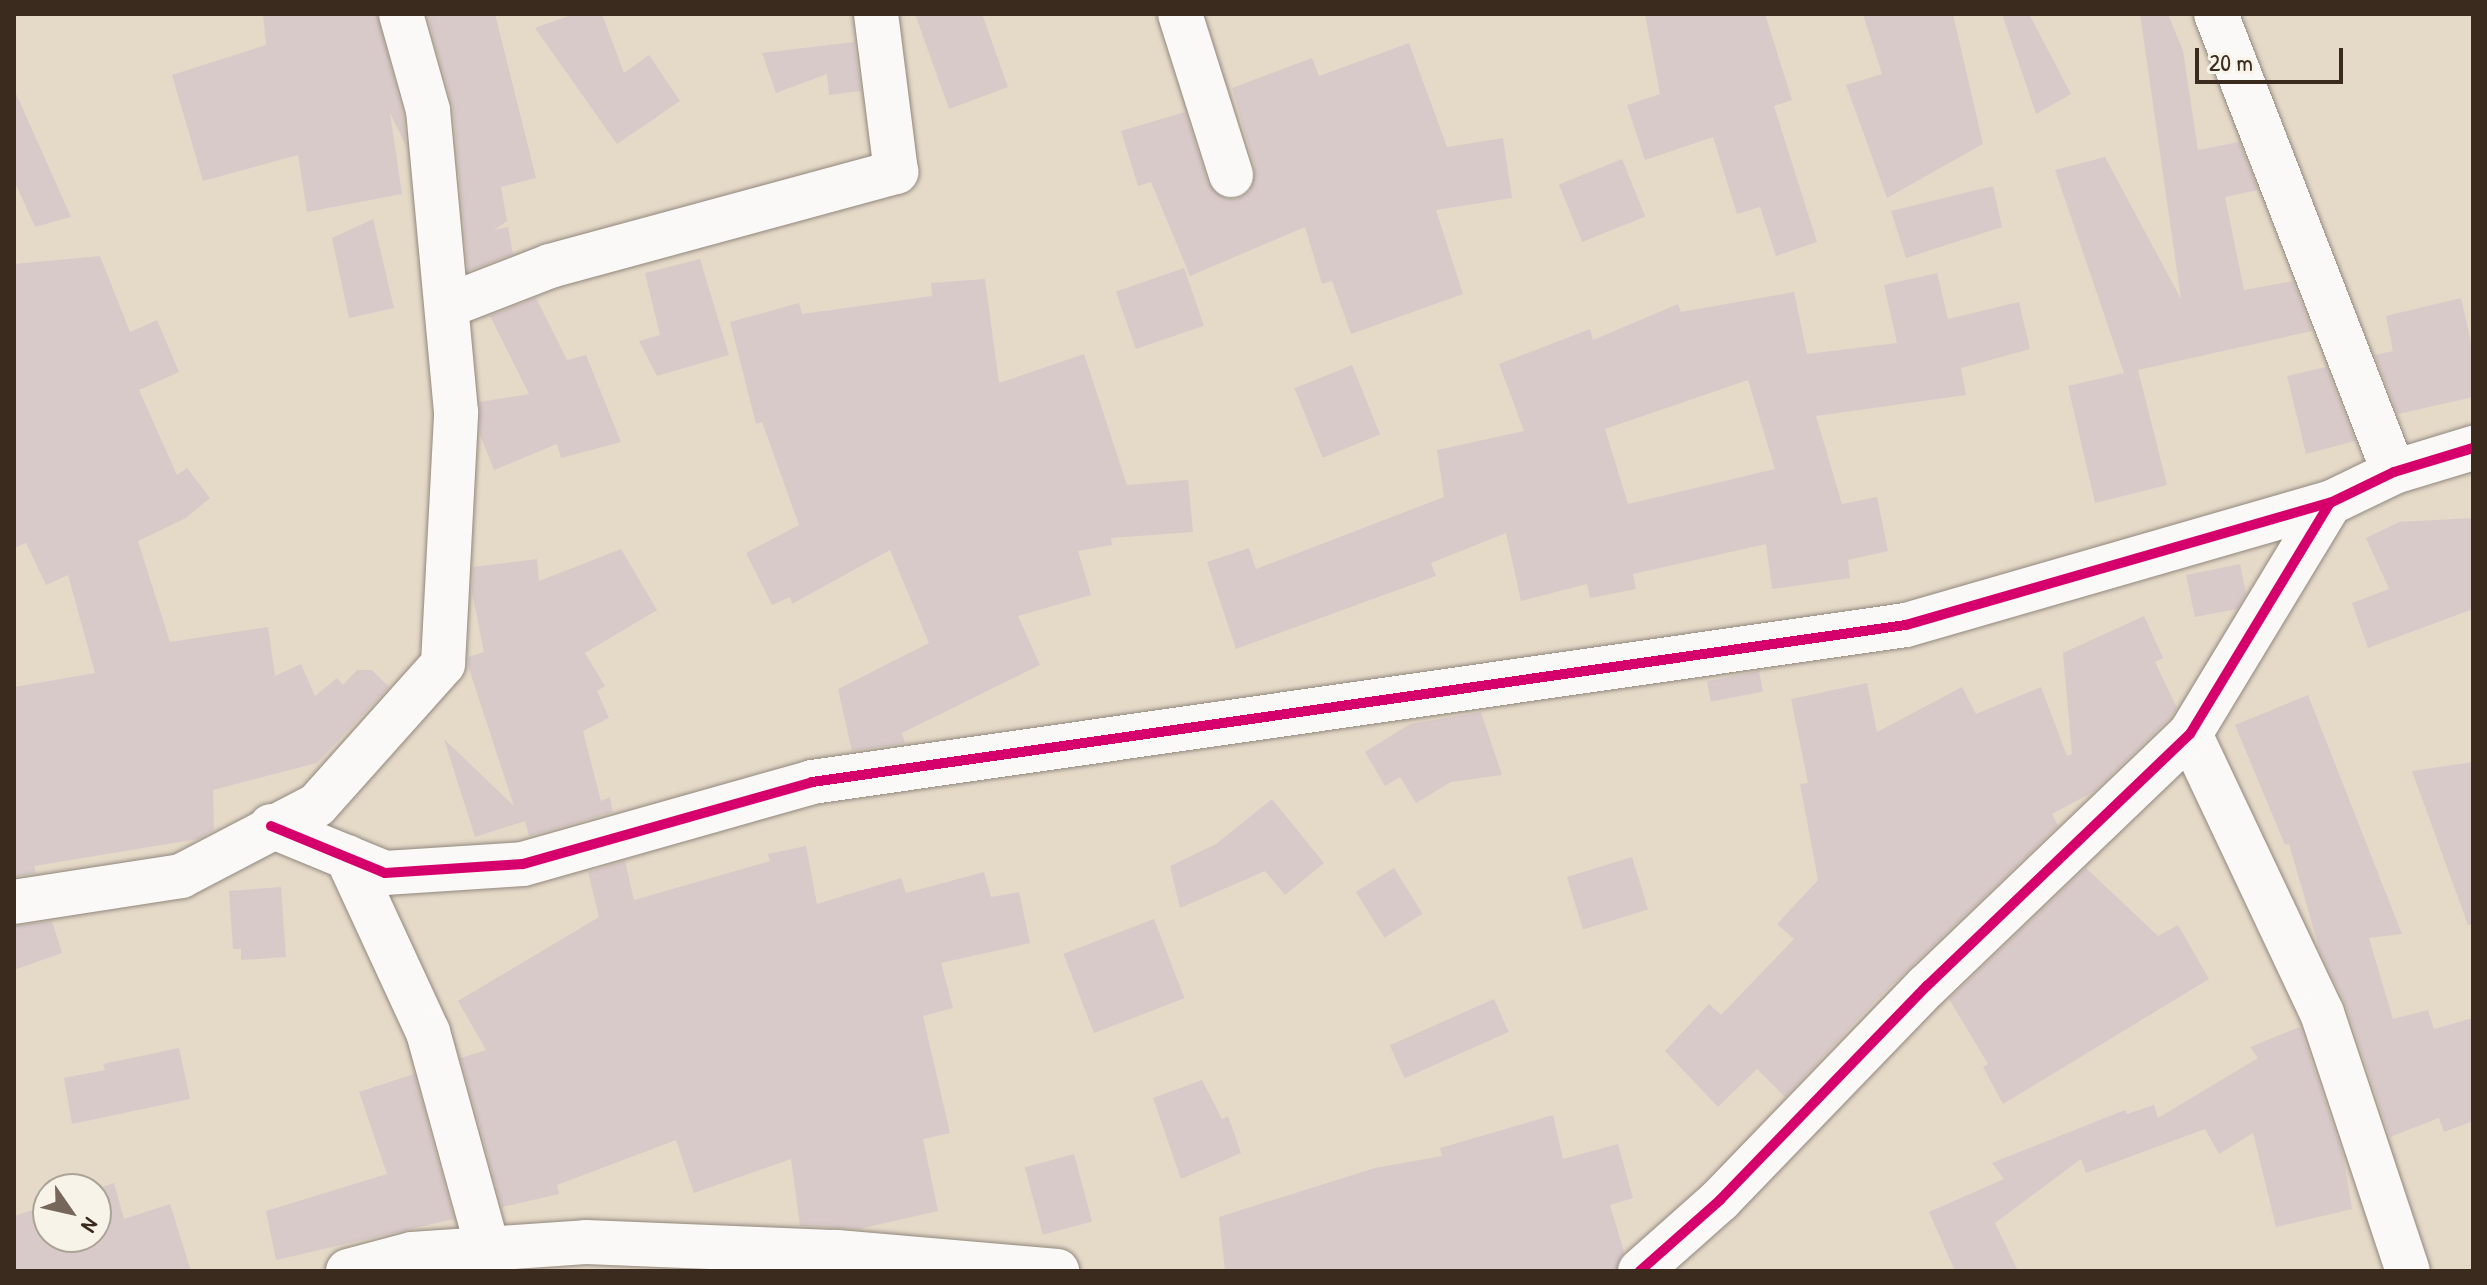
<!DOCTYPE html>
<html>
<head>
<meta charset="utf-8">
<style>
  body { margin:0 }
  #map { position:relative; width:2487px; height:1285px; overflow:hidden; background:#e5d9c8; font-family:"Patrick Hand",sans-serif }
  div>[style] { position:absolute }
  [style*='--x'] { left:calc(var(--x)*1px); top:calc(var(--y)*1px); width:calc(var(--w)*1px); rotate:calc(var(--a)*1deg) }
  .building>* { inset:0; background:#d9caca; transform-origin:0 0 }
  .roads { filter:drop-shadow(0 0 2px #91887d) drop-shadow(0 0 2px #91887d) }
  .minor>* { height:44px; margin:-22px; padding:0 22px; transform-origin:22px; border-radius:22px; background:#fbf9f7 }
  .cycleway>* { height:10px; margin:-5px; padding:0 5px; transform-origin:5px; border-radius:5px; background:#d6006c }
  span { translate:-50% -50%; white-space:nowrap; text-align:center; line-height:1.15; -webkit-text-stroke:7px #f7f3e8; paint-order:stroke }
  .frame { position:absolute; inset:0; border:16px solid #3b2a1e; pointer-events:none }
  .north { position:absolute; left:32px; top:1173px; width:80px; height:80px; box-sizing:border-box; background:#f7f3e8; border:2px solid #aca397; border-radius:50%; rotate:124deg; font-size:22px; font-weight:700; line-height:32px; text-align:center; color:#3b2a1e }
  .north::after { content:''; display:block; margin:auto; width:28px; height:36px; background:#76675a; clip-path:polygon(50% 0,100% 100%,50% 72%,0 100%) }
  .scale { position:absolute; left:2195px; top:48px; width:148px; height:36px; box-sizing:border-box; border:4px solid #3b2a1e; border-top:0; padding-left:10px; font-size:24px; line-height:28px; white-space:nowrap; color:#3b2a1e; -webkit-text-stroke:6px #f7f3e8; paint-order:stroke }
</style>
</head>
<body>
<div id="map">
  <div class="building">
    <div style="clip-path:polygon(263px 14px,377px 14px,403px 115px,406px 146px,390px 113px,402px 194px,307px 212px,298px 155px,203px 181px,172px 75px,266px 45px)"></div>
    <div style="clip-path:polygon(427px 14px,495px 14px,536px 178px,501px 187px,507px 221px,494px 230px,508px 227px,513px 254px,468px 271px,453px 107px)"></div>
    <div style="clip-path:polygon(574px 14px,602px 14px,624px 73px,649px 55px,680px 101px,617px 144px,535px 28px)"></div>
    <div style="clip-path:polygon(915px 14px,982px 14px,1008px 87px,949px 109px)"></div>
    <div style="clip-path:polygon(1645px 14px,1765px 14px,1792px 100px,1774px 106px,1817px 242px,1776px 256px,1760px 207px,1737px 214px,1713px 137px,1645px 160px,1627px 105px,1660px 94px)"></div>
    <div style="clip-path:polygon(1863px 14px,1953px 14px,1983px 144px,1887px 198px,1846px 85px,1882px 74px)"></div>
    <div style="clip-path:polygon(2002px 14px,2029px 14px,2071px 94px,2036px 114px)"></div>
    <div style="clip-path:polygon(2140px 14px,2168px 14px,2183px 51px,2198px 150px,2239px 142px,2258px 190px,2225px 197px,2244px 290px,2293px 281px,2312px 331px,2138px 370px,2167px 485px,2095px 503px,2068px 386px,2124px 373px,2055px 170px,2105px 157px,2181px 299px)"></div>
    <div style="clip-path:polygon(854px 42px,861px 91px,829px 95px,827px 74px,776px 93px,762px 53px)"></div>
    <div style="clip-path:polygon(1409px 43px,1447px 147px,1503px 138px,1512px 198px,1436px 210px,1463px 294px,1351px 334px,1332px 281px,1322px 284px,1305px 227px,1190px 276px,1151px 182px,1138px 186px,1121px 131px,1185px 112px,1208px 183px,1225px 199px,1238px 199px,1250px 191px,1255px 168px,1232px 88px,1312px 58px,1319px 76px)"></div>
    <div style="clip-path:polygon(14px 89px,71px 217px,35px 227px,14px 180px)"></div>
    <div style="left:1622px;top:159px;width:62px;height:68px;rotate:68deg"></div>
    <div style="clip-path:polygon(1993px 186px,2002px 227px,1906px 258px,1891px 211px)"></div>
    <div style="clip-path:polygon(373px 219px,394px 308px,349px 318px,332px 238px)"></div>
    <div style="clip-path:polygon(100px 256px,130px 332px,157px 320px,179px 372px,139px 390px,177px 475px,187px 468px,210px 498px,186px 518px,138px 541px,170px 642px,268px 627px,275px 676px,301px 664px,315px 696px,337px 678px,343px 685px,357px 670px,372px 670px,389px 687px,317px 763px,213px 790px,214px 830px,198px 839px,34px 866px,36px 873px,14px 877px,14px 687px,95px 673px,68px 575px,46px 585px,26px 543px,14px 548px,14px 264px)"></div>
    <div style="clip-path:polygon(700px 259px,729px 355px,657px 376px,639px 341px,660px 335px,645px 273px)"></div>
    <div style="left:1184px;top:268px;width:61px;height:72px;rotate:71deg"></div>
    <div style="clip-path:polygon(evenodd,1937px 273px,1948px 319px,2019px 302px,2030px 349px,1961px 368px,1966px 395px,1816px 416px,1842px 504px,1877px 497px,1888px 551px,1848px 560px,1850px 578px,1772px 589px,1766px 544px,1633px 574px,1636px 589px,1590px 598px,1587px 584px,1521px 601px,1506px 533px,1431px 563px,1436px 576px,1236px 649px,1207px 562px,1249px 548px,1256px 569px,1444px 497px,1437px 450px,1524px 431px,1499px 364px,1590px 329px,1593px 340px,1678px 304px,1681px 312px,1794px 292px,1807px 354px,1897px 343px,1884px 285px,1937px 273px,1748px 380px,1775px 469px,1628px 504px,1605px 429px,1748px 380px)"></div>
    <div style="clip-path:polygon(985px 279px,999px 383px,1084px 354px,1127px 485px,1188px 480px,1193px 532px,1111px 538px,1112px 545px,1078px 551px,1091px 595px,1018px 616px,1040px 665px,902px 733px,905px 743px,852px 751px,838px 689px,929px 643px,890px 550px,792px 604px,790px 597px,772px 605px,746px 553px,799px 525px,762px 422px,756px 424px,730px 322px,799px 303px,802px 314px,932px 296px,931px 283px)"></div>
    <div style="clip-path:polygon(536px 298px,567px 360px,586px 355px,621px 442px,561px 458px,557px 444px,494px 470px,480px 435px,480px 402px,529px 394px,490px 316px)"></div>
    <div style="clip-path:polygon(2461px 298px,2473px 351px,2473px 397px,2398px 414px,2375px 355px,2393px 351px,2386px 316px)"></div>
    <div style="left:1352px;top:365px;width:75px;height:62px;rotate:68deg"></div>
    <div style="clip-path:polygon(2326px 367px,2355px 441px,2306px 454px,2287px 376px)"></div>
    <div style="clip-path:polygon(2473px 518px,2473px 609px,2368px 648px,2352px 603px,2389px 589px,2366px 538px,2399px 522px)"></div>
    <div style="clip-path:polygon(621px 549px,657px 610px,585px 653px,605px 686px,597px 691px,609px 718px,583px 731px,601px 801px,610px 797px,613px 812px,529px 836px,525px 821px,475px 837px,444px 739px,514px 806px,468px 666px,468px 657px,484px 652px,472px 593px,473px 567px,537px 559px,539px 581px)"></div>
    <div style="clip-path:polygon(2240px 564px,2246px 593px,2237px 609px,2195px 617px,2186px 575px)"></div>
    <div style="clip-path:polygon(2144px 616px,2163px 658px,2155px 662px,2177px 708px,2170px 718px,2093px 792px,2052px 814px,2058px 826px,1878px 998px,1785px 1097px,1757px 1069px,1718px 1107px,1665px 1051px,1709px 1004px,1721px 1015px,1794px 939px,1777px 924px,1818px 880px,1800px 784px,1808px 783px,1791px 699px,1867px 683px,1877px 732px,1962px 687px,1976px 714px,2041px 687px,2067px 756px,2072px 754px,2063px 653px)"></div>
    <div style="left:1759px;top:671px;width:21px;height:53px;rotate:79deg"></div>
    <div style="clip-path:polygon(2308px 695px,2402px 934px,2369px 938px,2393px 1019px,2428px 1010px,2434px 1029px,2473px 1018px,2473px 1121px,2444px 1132px,2439px 1118px,2390px 1137px,2346px 1005px,2320px 951px,2289px 844px,2285px 845px,2235px 725px)"></div>
    <div style="clip-path:polygon(1481px 712px,1502px 775px,1451px 782px,1416px 803px,1400px 777px,1385px 786px,1365px 752px,1410px 724px)"></div>
    <div style="clip-path:polygon(2473px 762px,2473px 924px,2468px 925px,2412px 771px)"></div>
    <div style="clip-path:polygon(1272px 799px,1324px 863px,1285px 895px,1265px 871px,1180px 908px,1170px 866px,1216px 844px)"></div>
    <div style="clip-path:polygon(806px 846px,817px 904px,901px 878px,906px 893px,984px 872px,991px 897px,1019px 892px,1030px 943px,941px 963px,953px 1008px,923px 1016px,950px 1133px,923px 1139px,938px 1211px,859px 1229px,800px 1226px,791px 1159px,694px 1193px,676px 1140px,557px 1185px,559px 1194px,502px 1207px,461px 1058px,486px 1050px,458px 1001px,599px 917px,588px 872px,625px 861px,634px 900px,770px 861px,768px 854px)"></div>
    <div style="left:1632px;top:857px;width:55px;height:68px;rotate:73deg"></div>
    <div style="left:1394px;top:868px;width:54px;height:45px;rotate:58deg"></div>
    <div style="clip-path:polygon(2086px 868px,2158px 936px,2178px 925px,2209px 979px,2003px 1104px,1983px 1067px,1988px 1064px,1949px 999px)"></div>
    <div style="clip-path:polygon(281px 887px,286px 957px,241px 960px,241px 949px,233px 949px,229px 891px)"></div>
    <div style="left:1154px;top:919px;width:85px;height:97px;rotate:69deg"></div>
    <div style="clip-path:polygon(52px 921px,62px 953px,14px 970px,14px 926px)"></div>
    <div style="left:1494px;top:999px;width:36px;height:114px;rotate:66deg"></div>
    <div style="clip-path:polygon(2300px 1027px,2343px 1155px,2352px 1209px,2276px 1227px,2253px 1133px,2219px 1154px,2205px 1129px,2086px 1173px,2081px 1159px,1995px 1223px,2018px 1271px,1955px 1271px,1929px 1212px,2004px 1179px,1992px 1163px,2125px 1110px,2127px 1114px,2154px 1105px,2158px 1118px,2258px 1058px,2250px 1047px)"></div>
    <div style="clip-path:polygon(179px 1048px,190px 1099px,72px 1124px,64px 1078px,105px 1070px,103px 1064px)"></div>
    <div style="clip-path:polygon(414px 1074px,454px 1219px,276px 1260px,266px 1211px,387px 1174px,359px 1092px)"></div>
    <div style="clip-path:polygon(1202px 1080px,1222px 1119px,1228px 1116px,1241px 1153px,1181px 1179px,1153px 1098px)"></div>
    <div style="clip-path:polygon(1553px 1115px,1563px 1159px,1618px 1144px,1633px 1198px,1610px 1205px,1624px 1252px,1616px 1271px,1225px 1271px,1219px 1217px,1375px 1168px,1442px 1156px,1440px 1148px)"></div>
    <div style="left:1074px;top:1154px;width:70px;height:51px;rotate:75deg"></div>
    <div style="clip-path:polygon(114px 1183px,124px 1219px,170px 1204px,191px 1271px,14px 1271px,14px 1216px,48px 1205px,48px 1237px,96px 1237px,96px 1189px)"></div>
  </div>
  <div class="roads">
    <div class="minor">
      <div style="--x:1180;--y:14;--w:169;--a:72.4"></div>
      <div style="--x:2216;--y:14;--w:491;--a:68.8"></div>
      <div style="--x:447;--y:306;--w:110;--a:-21.2"></div>
      <div style="--x:550;--y:266;--w:359;--a:-15.2"></div>
      <div style="--x:896;--y:172;--w:159;--a:-97.2"></div>
      <div style="--x:2190;--y:734;--w:309;--a:64.7"></div>
      <div style="--x:2322;--y:1013;--w:272;--a:71.6"></div>
      <div style="--x:271;--y:826;--w:123;--a:22.4"></div>
      <div style="--x:385;--y:873;--w:138;--a:-3.7"></div>
      <div style="--x:523;--y:864;--w:300;--a:-15.8"></div>
      <div style="--x:812;--y:782;--w:1105;--a:-8.17"></div>
      <div style="--x:1906;--y:625;--w:441;--a:-16.1"></div>
      <div style="--x:347;--y:857;--w:193;--a:65.2"></div>
      <div style="--x:428;--y:1032;--w:248;--a:74.6"></div>
      <div style="--x:14;--y:902;--w:169;--a:-8.8"></div>
      <div style="--x:181;--y:876;--w:153;--a:-27.6"></div>
      <div style="--x:317;--y:805;--w:189;--a:-48.2"></div>
      <div style="--x:443;--y:664;--w:252;--a:-87"></div>
      <div style="--x:456;--y:412;--w:303;--a:-95.3"></div>
      <div style="--x:428;--y:110;--w:100;--a:-105.7"></div>
      <div style="--x:348;--y:1271;--w:66;--a:-14.9"></div>
      <div style="--x:412;--y:1254;--w:174;--a:-3.9"></div>
      <div style="--x:586;--y:1242;--w:251;--a:2.3"></div>
      <div style="--x:837;--y:1252;--w:221;--a:4.9"></div>
      <div style="--x:1640;--y:1271;--w:107;--a:-41.6"></div>
      <div style="--x:1720;--y:1200;--w:298;--a:-46"></div>
      <div style="--x:1927;--y:986;--w:364;--a:-43.8"></div>
      <div style="--x:2190;--y:734;--w:270;--a:-58.8"></div>
      <div style="--x:2330;--y:503;--w:71;--a:-25.8"></div>
      <div style="--x:2394;--y:472;--w:83;--a:-16.9"></div>
    </div>
  </div>
  <div class="cycleway">
    <div style="--x:271;--y:826;--w:123;--a:22.4"></div>
    <div style="--x:385;--y:873;--w:138;--a:-3.7"></div>
    <div style="--x:523;--y:864;--w:300;--a:-15.8"></div>
    <div style="--x:812;--y:782;--w:1105;--a:-8.17"></div>
    <div style="--x:1906;--y:625;--w:441;--a:-16.1"></div>
    <div style="--x:1640;--y:1271;--w:107;--a:-41.6"></div>
    <div style="--x:1720;--y:1200;--w:298;--a:-46"></div>
    <div style="--x:1927;--y:986;--w:364;--a:-43.8"></div>
    <div style="--x:2190;--y:734;--w:270;--a:-58.8"></div>
    <div style="--x:2330;--y:503;--w:71;--a:-25.8"></div>
    <div style="--x:2394;--y:472;--w:83;--a:-16.9"></div>
  </div>
  <div class="frame"></div>
  <div class="north">N</div>
  <div class="scale">20 m</div>
</div>
</body>
</html>
